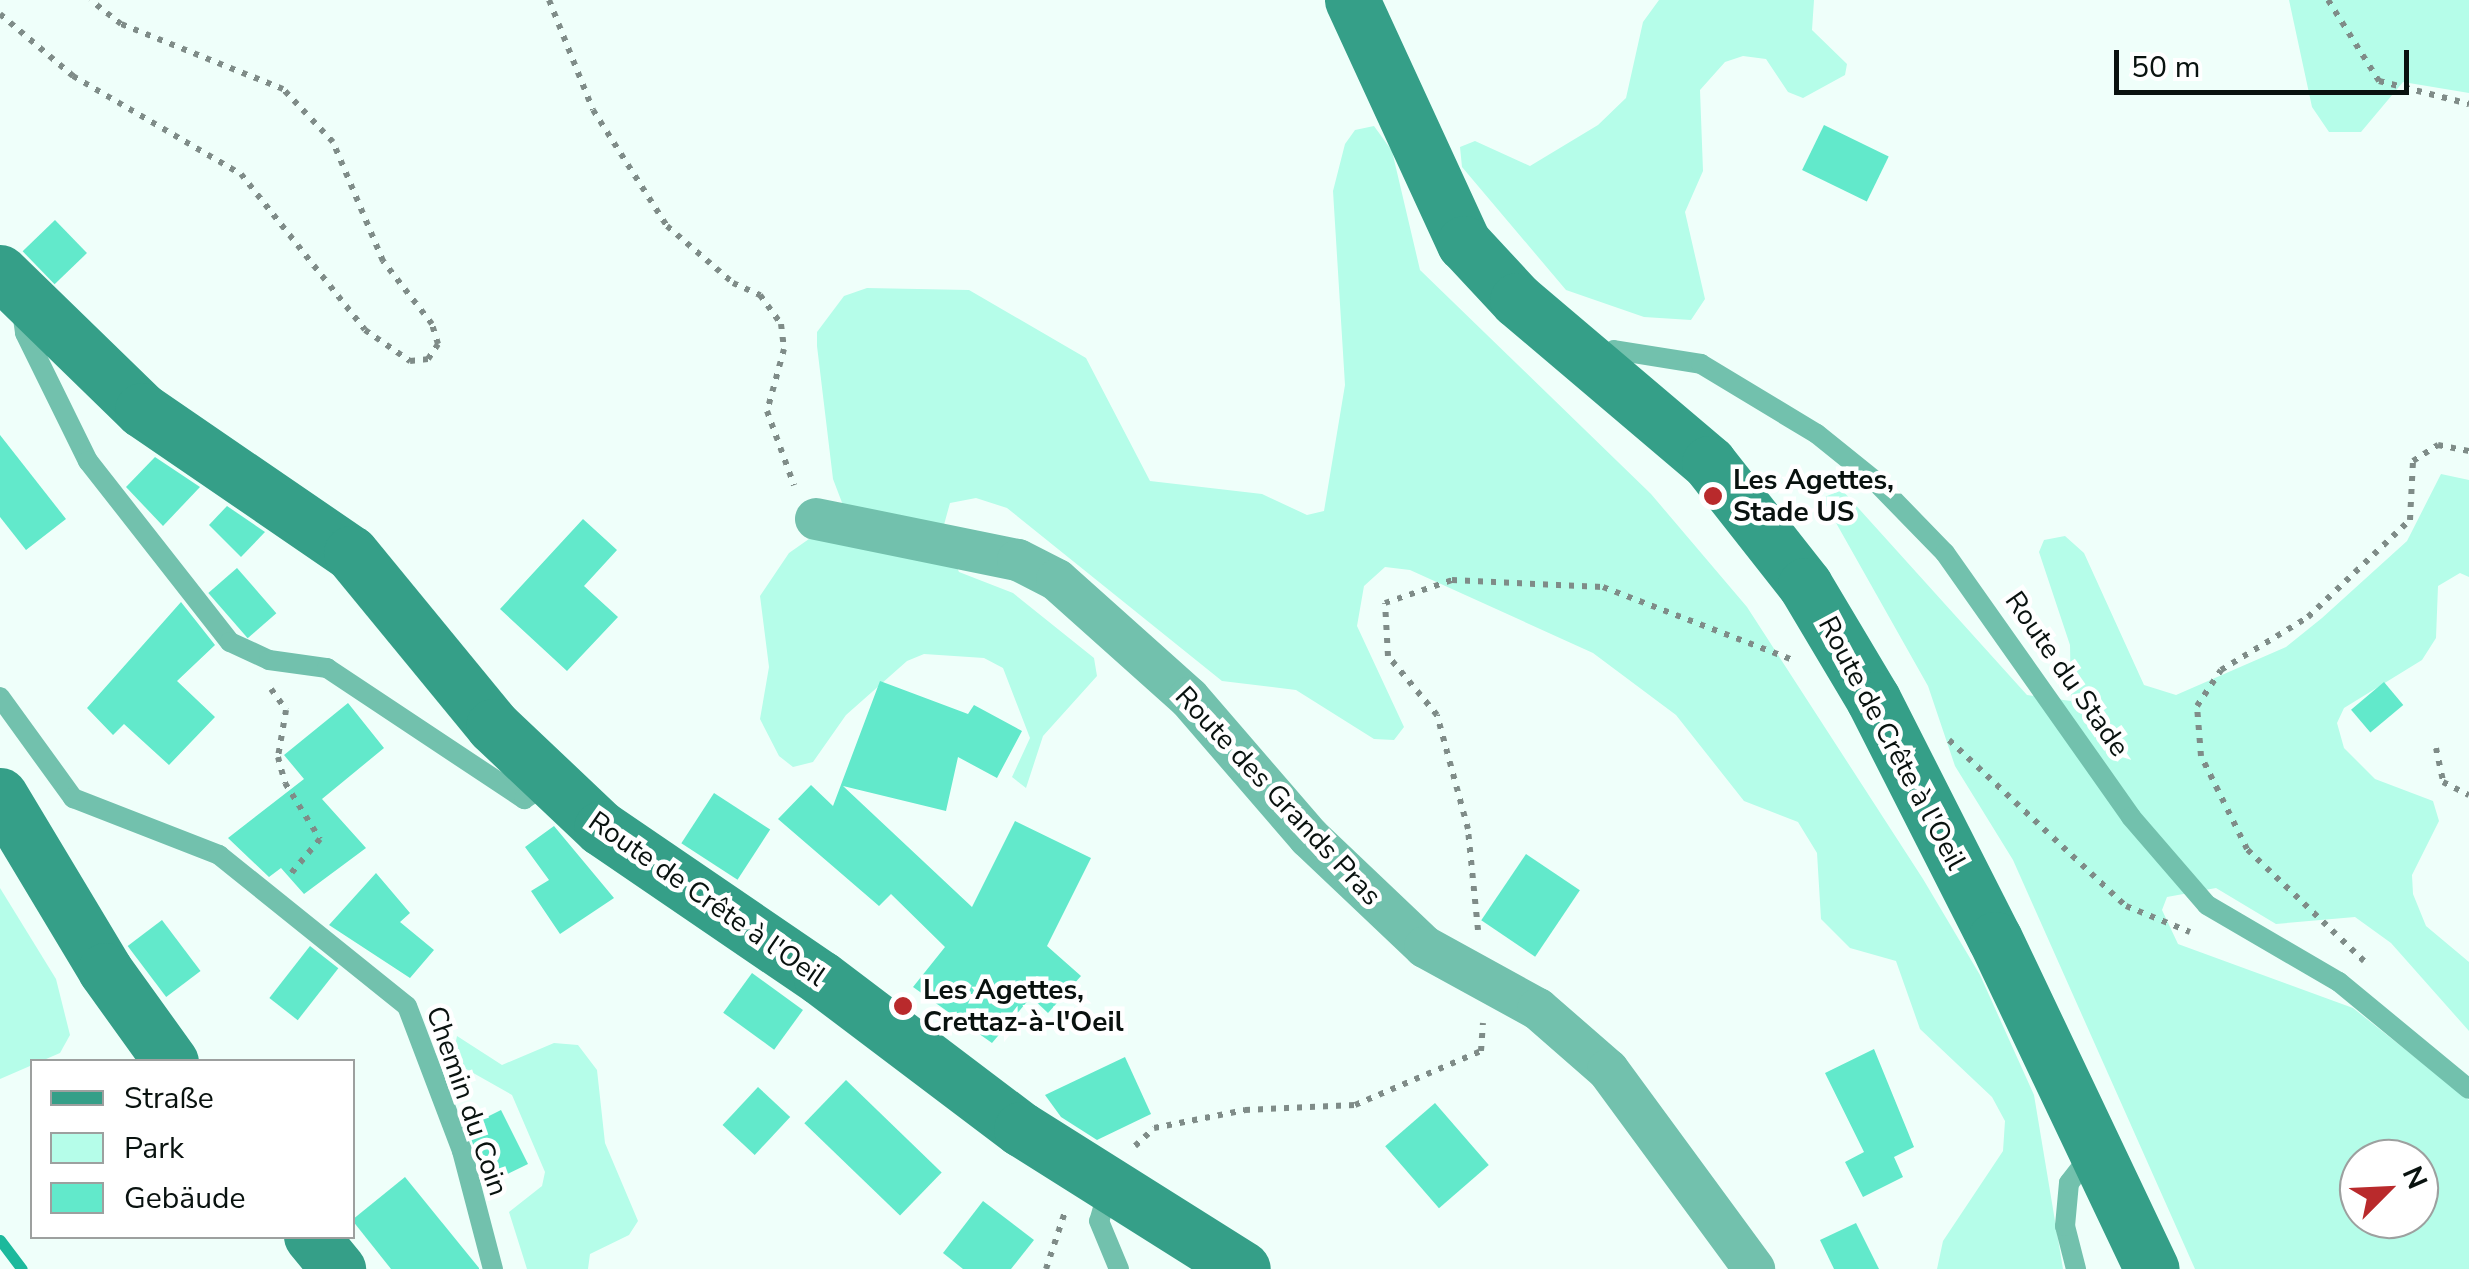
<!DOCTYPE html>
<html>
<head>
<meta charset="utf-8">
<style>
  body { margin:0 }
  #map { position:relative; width:2469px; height:1269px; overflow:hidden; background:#effffa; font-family:"Nunito Sans",sans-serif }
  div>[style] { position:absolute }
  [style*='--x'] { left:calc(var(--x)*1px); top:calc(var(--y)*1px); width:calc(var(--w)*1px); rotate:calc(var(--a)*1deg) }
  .green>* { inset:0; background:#b5fde9 }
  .stream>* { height:11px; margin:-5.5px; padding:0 5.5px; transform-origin:5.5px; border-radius:5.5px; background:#1cb99c }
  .building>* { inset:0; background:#62e9cb; transform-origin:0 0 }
  .path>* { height:6px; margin-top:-3px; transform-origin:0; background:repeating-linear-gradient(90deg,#7f8c88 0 5px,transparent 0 13px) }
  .lane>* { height:20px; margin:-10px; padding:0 10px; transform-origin:10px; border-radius:10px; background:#72c1ad }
  .street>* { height:42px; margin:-21px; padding:0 21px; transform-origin:21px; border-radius:21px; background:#72c1ad }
  .secondary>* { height:55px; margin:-27.5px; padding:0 27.5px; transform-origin:27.5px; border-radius:27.5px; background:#359f88 }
  .dots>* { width:28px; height:28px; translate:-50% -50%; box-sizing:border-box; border:5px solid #fff; border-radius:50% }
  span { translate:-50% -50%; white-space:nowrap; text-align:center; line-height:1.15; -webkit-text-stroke:9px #fff; paint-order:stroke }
  .poi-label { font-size:28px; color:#09120f; font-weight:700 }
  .left { translate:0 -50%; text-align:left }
  .street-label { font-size:28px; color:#09120f }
  .legend { position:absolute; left:30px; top:1059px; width:325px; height:180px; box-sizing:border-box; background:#fff; border:2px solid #9da09f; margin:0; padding:12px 18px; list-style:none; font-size:30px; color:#09120f }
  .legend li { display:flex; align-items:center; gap:20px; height:50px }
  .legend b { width:50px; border:2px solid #9da09f }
  .north { position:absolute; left:2339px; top:1139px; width:100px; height:100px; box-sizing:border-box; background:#fff; border:2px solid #9da09f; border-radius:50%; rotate:66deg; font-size:28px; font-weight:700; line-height:40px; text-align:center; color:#09120f }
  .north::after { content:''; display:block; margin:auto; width:35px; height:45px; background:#b92a2c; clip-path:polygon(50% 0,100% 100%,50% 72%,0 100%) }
  .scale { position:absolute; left:2114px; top:50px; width:295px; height:45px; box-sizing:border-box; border:5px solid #09120f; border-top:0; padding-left:12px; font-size:30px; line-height:35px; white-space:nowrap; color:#09120f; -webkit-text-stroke:8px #fff; paint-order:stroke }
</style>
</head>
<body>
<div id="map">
  <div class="green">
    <div style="clip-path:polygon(1659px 0,1814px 0,1812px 30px,1847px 64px,1845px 75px,1803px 98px,1788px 92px,1766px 59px,1743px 56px,1725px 62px,1700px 90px,1703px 171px,1685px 212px,1705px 299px,1691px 320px,1644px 317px,1566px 290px,1462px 167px,1460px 147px,1475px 141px,1530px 166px,1598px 125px,1626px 98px,1643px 22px)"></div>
    <div style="clip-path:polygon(2289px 0,2469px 0,2469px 93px,2403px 82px,2361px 132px,2329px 132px,2312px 107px)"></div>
    <div style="clip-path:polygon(1374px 126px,1392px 151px,1420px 270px,1651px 494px,1747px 607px,1923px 879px,1980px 975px,2034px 1095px,2063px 1269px,1937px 1269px,1943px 1241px,2003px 1151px,2005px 1121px,1992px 1097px,1920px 1029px,1896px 961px,1850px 948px,1821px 919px,1817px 853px,1798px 822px,1744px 801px,1676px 715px,1593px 653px,1410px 570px,1385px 567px,1364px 586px,1357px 626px,1404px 727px,1394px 740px,1374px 739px,1296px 690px,1222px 681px,1007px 508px,976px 498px,950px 503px,942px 532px,959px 572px,1013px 593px,1094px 658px,1097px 676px,1043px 736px,1026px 788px,1012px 777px,1030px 738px,1003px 668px,984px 658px,924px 654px,907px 661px,846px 715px,813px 762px,793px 767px,779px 756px,760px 719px,769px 667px,760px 596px,789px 553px,846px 513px,833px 479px,817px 346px,817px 332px,844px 296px,867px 288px,969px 290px,1086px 358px,1150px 481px,1262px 494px,1307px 515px,1324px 511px,1345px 385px,1333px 191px,1345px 144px,1355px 130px)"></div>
    <div style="clip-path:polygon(evenodd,2441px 474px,2469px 480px,2469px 577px,2460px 573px,2438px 586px,2436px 638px,2422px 660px,2344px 708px,2337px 723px,2344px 748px,2375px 779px,2433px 801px,2439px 821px,2412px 875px,2413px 894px,2426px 926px,2469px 962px,2469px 1031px,2391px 943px,2355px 917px,2276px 924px,2216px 888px,2167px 897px,2162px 910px,2178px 944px,2353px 1008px,2469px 1100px,2469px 1269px,2195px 1269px,2013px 860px,1955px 766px,1928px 686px,1822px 498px,1842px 490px,2027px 695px,2071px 701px,2070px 645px,2039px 552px,2044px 540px,2065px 536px,2084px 553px,2144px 685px,2176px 695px,2286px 647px,2322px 618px,2407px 541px,2441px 474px,2359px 1159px,2419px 1159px,2419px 1219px,2359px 1219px,2359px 1159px)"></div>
    <div style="clip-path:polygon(0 888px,56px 979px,70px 1035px,60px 1053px,0 1079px)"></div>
    <div style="clip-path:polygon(457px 1036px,502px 1065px,554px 1043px,578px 1045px,597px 1070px,605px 1143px,638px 1221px,629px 1235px,590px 1254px,588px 1269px,527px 1269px,509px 1212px,542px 1186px,545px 1172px,512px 1095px,452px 1061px)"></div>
  </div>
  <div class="stream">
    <div style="--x:0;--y:1240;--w:36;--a:53"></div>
  </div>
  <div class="building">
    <div style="left:1824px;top:125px;width:72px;height:50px;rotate:26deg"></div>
    <div style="left:55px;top:220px;width:46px;height:45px;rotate:46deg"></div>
    <div style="clip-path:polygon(0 435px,66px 519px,26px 550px,0 517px)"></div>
    <div style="clip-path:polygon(155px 457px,200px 487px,163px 526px,126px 487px)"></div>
    <div style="clip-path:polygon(227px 506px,265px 532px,241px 557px,209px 525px)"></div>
    <div style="clip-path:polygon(583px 519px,617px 550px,584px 586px,618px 617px,567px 671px,500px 609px)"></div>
    <div style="left:237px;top:568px;width:60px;height:38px;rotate:49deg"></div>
    <div style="clip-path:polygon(181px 602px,215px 645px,177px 681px,215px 717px,169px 765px,124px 724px,113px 735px,87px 708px)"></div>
    <div style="clip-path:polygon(880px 681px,968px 714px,974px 705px,1022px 731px,997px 778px,958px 757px,946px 811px,843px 786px,972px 907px,1015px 821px,1091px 858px,1047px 946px,1081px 976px,1048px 1013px,1031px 997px,992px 1043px,913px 987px,945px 947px,891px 894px,879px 906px,778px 819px,811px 785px,833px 806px)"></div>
    <div style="left:2384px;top:682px;width:30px;height:43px;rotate:50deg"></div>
    <div style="clip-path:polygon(348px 703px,384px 748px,322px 799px,366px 848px,304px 894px,281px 868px,269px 877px,228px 838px,304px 779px,284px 755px)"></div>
    <div style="left:714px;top:793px;width:67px;height:60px;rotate:33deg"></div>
    <div style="clip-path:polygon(554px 826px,614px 898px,560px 934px,531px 891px,549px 880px,525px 847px)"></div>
    <div style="left:1526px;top:854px;width:65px;height:80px;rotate:34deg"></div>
    <div style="clip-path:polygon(376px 873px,410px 913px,400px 922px,434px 950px,410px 978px,329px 925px)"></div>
    <div style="left:162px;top:920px;width:64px;height:43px;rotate:53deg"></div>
    <div style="left:310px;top:946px;width:36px;height:66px;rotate:38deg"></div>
    <div style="left:752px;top:973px;width:63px;height:49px;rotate:36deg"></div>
    <div style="clip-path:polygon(1874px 1049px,1914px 1147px,1894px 1157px,1903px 1177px,1863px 1197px,1845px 1162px,1864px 1152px,1825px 1073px)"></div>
    <div style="clip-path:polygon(1125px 1057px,1151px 1114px,1097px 1140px,1061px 1117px,1045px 1095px)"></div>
    <div style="left:846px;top:1080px;width:133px;height:60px;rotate:44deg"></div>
    <div style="left:758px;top:1087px;width:44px;height:52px;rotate:43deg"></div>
    <div style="left:1435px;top:1103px;width:82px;height:66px;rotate:49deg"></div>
    <div style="clip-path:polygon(501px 1110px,528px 1164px,487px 1184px,467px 1127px)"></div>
    <div style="clip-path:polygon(405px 1177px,479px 1268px,479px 1269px,391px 1269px,352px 1220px)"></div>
    <div style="clip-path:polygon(983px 1201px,1034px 1240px,1011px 1269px,963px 1269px,943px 1253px)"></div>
    <div style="clip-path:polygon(1856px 1223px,1879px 1269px,1834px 1269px,1820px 1240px)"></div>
  </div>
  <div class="path">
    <div style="--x:549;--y:0;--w:118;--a:68.2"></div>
    <div style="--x:593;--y:110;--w:138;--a:57.5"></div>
    <div style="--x:667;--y:226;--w:87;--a:40.8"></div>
    <div style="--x:733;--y:283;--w:30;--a:24"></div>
    <div style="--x:760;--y:295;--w:36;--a:54"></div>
    <div style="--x:781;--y:324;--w:25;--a:83"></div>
    <div style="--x:784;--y:349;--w:64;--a:105.3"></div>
    <div style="--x:767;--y:411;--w:79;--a:70"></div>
    <div style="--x:2328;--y:0;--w:96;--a:57.8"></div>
    <div style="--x:2379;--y:81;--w:93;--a:14.3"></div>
    <div style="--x:0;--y:14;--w:96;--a:40.3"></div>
    <div style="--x:73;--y:76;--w:194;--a:30.3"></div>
    <div style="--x:241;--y:174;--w:199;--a:51.5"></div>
    <div style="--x:365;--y:330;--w:55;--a:34.6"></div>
    <div style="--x:410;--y:361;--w:18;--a:-6"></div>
    <div style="--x:428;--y:359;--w:18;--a:-56"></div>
    <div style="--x:438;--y:344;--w:21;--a:-107"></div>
    <div style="--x:432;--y:324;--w:80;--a:-127.9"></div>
    <div style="--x:383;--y:261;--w:129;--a:-112.8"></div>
    <div style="--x:333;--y:142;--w:73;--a:-133.3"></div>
    <div style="--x:283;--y:89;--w:175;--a:-158.1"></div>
    <div style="--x:121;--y:24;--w:39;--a:-142"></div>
    <div style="--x:271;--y:689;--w:26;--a:54"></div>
    <div style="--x:286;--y:710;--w:48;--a:99.7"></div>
    <div style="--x:278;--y:757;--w:27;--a:75"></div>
    <div style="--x:285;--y:783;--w:66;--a:58"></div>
    <div style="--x:320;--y:839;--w:50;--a:130.1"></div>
    <div style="--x:1949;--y:740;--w:243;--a:43.2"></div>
    <div style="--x:2126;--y:906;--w:69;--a:22.1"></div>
    <div style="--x:2436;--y:748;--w:35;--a:78"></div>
    <div style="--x:2443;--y:782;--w:29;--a:27"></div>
    <div style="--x:1478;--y:930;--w:101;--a:-95.7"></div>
    <div style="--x:1468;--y:829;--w:118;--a:-105.2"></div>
    <div style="--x:1437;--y:715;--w:77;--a:-129.7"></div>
    <div style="--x:1388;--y:656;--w:53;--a:-93.2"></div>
    <div style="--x:1385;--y:603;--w:71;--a:-18.9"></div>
    <div style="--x:1452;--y:580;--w:151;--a:2.7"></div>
    <div style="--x:1603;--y:587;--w:207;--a:21"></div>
    <div style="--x:2364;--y:961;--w:162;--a:-136.3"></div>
    <div style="--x:2247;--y:849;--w:104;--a:-116.3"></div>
    <div style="--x:2201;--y:756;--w:50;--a:-94.6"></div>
    <div style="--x:2197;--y:706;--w:43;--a:-56.3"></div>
    <div style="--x:2221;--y:670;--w:102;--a:-31.3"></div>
    <div style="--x:2308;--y:617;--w:141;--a:-43.6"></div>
    <div style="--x:2410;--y:520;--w:59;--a:-87.1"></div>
    <div style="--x:2413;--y:461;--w:30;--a:-33"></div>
    <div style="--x:2438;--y:445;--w:32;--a:11"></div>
    <div style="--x:1135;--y:1146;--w:26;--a:-43"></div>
    <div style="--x:1154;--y:1128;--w:93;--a:-11.2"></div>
    <div style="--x:1245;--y:1110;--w:110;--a:-2.6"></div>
    <div style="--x:1355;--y:1105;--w:137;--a:-23.2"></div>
    <div style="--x:1481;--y:1051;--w:28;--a:-86"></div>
    <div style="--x:1046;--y:1269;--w:60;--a:-71.6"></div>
  </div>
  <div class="lane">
    <div style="--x:22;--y:311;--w:22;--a:82"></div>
    <div style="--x:25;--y:333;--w:143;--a:63.8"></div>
    <div style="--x:88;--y:461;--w:230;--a:51.9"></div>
    <div style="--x:230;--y:642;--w:43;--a:24.8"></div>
    <div style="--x:269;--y:660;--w:59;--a:7.9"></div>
    <div style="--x:327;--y:668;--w:237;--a:33.6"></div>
    <div style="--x:524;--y:799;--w:31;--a:-32"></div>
    <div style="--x:1597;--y:364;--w:22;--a:-39"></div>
    <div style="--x:1614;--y:350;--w:88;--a:9.1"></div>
    <div style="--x:1701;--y:364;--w:135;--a:31.1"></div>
    <div style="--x:1817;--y:434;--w:73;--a:38.9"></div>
    <div style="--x:1874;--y:480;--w:102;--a:45.8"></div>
    <div style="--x:1945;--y:553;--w:323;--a:54.8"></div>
    <div style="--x:2131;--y:817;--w:116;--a:49.2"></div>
    <div style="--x:2207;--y:905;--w:153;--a:30.3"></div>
    <div style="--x:2339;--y:982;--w:168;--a:39.5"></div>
    <div style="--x:0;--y:697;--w:125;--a:54.1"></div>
    <div style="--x:73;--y:798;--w:157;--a:21.3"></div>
    <div style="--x:219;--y:855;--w:241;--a:38.8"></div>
    <div style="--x:407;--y:1006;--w:155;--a:69.2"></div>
    <div style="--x:462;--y:1151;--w:122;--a:75.3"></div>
    <div style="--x:1109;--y:1187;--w:35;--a:106"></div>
    <div style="--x:1099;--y:1221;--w:52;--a:67.4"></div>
    <div style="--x:2076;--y:1269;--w:44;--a:-104.3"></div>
    <div style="--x:2065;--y:1226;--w:43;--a:-84.7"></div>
    <div style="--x:2069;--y:1183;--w:39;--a:-52"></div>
  </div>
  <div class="street">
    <div style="--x:816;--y:519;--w:206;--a:11.5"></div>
    <div style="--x:1018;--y:560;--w:44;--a:27.1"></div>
    <div style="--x:1057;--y:580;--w:177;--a:41.8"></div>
    <div style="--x:1189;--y:698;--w:184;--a:49.2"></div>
    <div style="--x:1309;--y:837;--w:160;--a:43.5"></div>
    <div style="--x:1425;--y:947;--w:129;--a:28.8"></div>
    <div style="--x:1538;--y:1009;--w:93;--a:41.1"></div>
    <div style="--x:1608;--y:1070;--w:247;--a:53.7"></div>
  </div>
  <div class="secondary">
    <div style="--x:1352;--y:0;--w:268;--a:65.3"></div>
    <div style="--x:1464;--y:243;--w:78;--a:47.1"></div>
    <div style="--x:1517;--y:300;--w:252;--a:40.3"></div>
    <div style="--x:1709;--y:463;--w:155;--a:51.8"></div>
    <div style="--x:1805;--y:585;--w:133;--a:59.2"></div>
    <div style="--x:1873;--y:699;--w:269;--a:63.1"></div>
    <div style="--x:1995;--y:939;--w:365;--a:64.6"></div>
    <div style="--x:0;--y:272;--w:198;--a:44.2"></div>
    <div style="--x:142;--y:410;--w:253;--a:34.4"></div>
    <div style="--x:351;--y:553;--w:224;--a:50.6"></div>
    <div style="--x:493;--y:726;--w:149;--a:43.4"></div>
    <div style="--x:601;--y:828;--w:266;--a:34.3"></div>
    <div style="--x:821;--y:978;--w:251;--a:37.1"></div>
    <div style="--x:1021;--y:1129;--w:262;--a:32.2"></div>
    <div style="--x:0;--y:795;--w:204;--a:59"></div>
    <div style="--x:105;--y:970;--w:113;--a:54.3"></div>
    <div style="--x:311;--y:1236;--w:43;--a:50.7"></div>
  </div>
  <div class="dots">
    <div style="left:1713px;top:496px;background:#b92a2c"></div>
    <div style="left:903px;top:1006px;background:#b92a2c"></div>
  </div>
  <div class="poi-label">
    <span class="left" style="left:1733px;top:496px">Les Agettes,<br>Stade US</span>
    <span class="left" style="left:923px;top:1006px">Les Agettes,<br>Crettaz-à-l'Oeil</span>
  </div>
  <div class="street-label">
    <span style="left:2067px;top:674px;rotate:55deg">Route du Stade</span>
    <span style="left:1892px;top:743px;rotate:62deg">Route de Crête à l'Oeil</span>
    <span style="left:1278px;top:796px;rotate:47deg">Route des Grands Pras</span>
    <span style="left:707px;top:899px;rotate:35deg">Route de Crête à l'Oeil</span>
    <span style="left:467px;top:1101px;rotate:71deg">Chemin du Coin</span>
  </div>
  <ul class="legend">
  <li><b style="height:12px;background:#359f88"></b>Straße</li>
  <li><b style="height:28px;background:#b5fde9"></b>Park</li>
  <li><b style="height:28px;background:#62e9cb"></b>Gebäude</li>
  </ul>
  <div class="north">N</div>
  <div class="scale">50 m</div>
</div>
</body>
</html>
